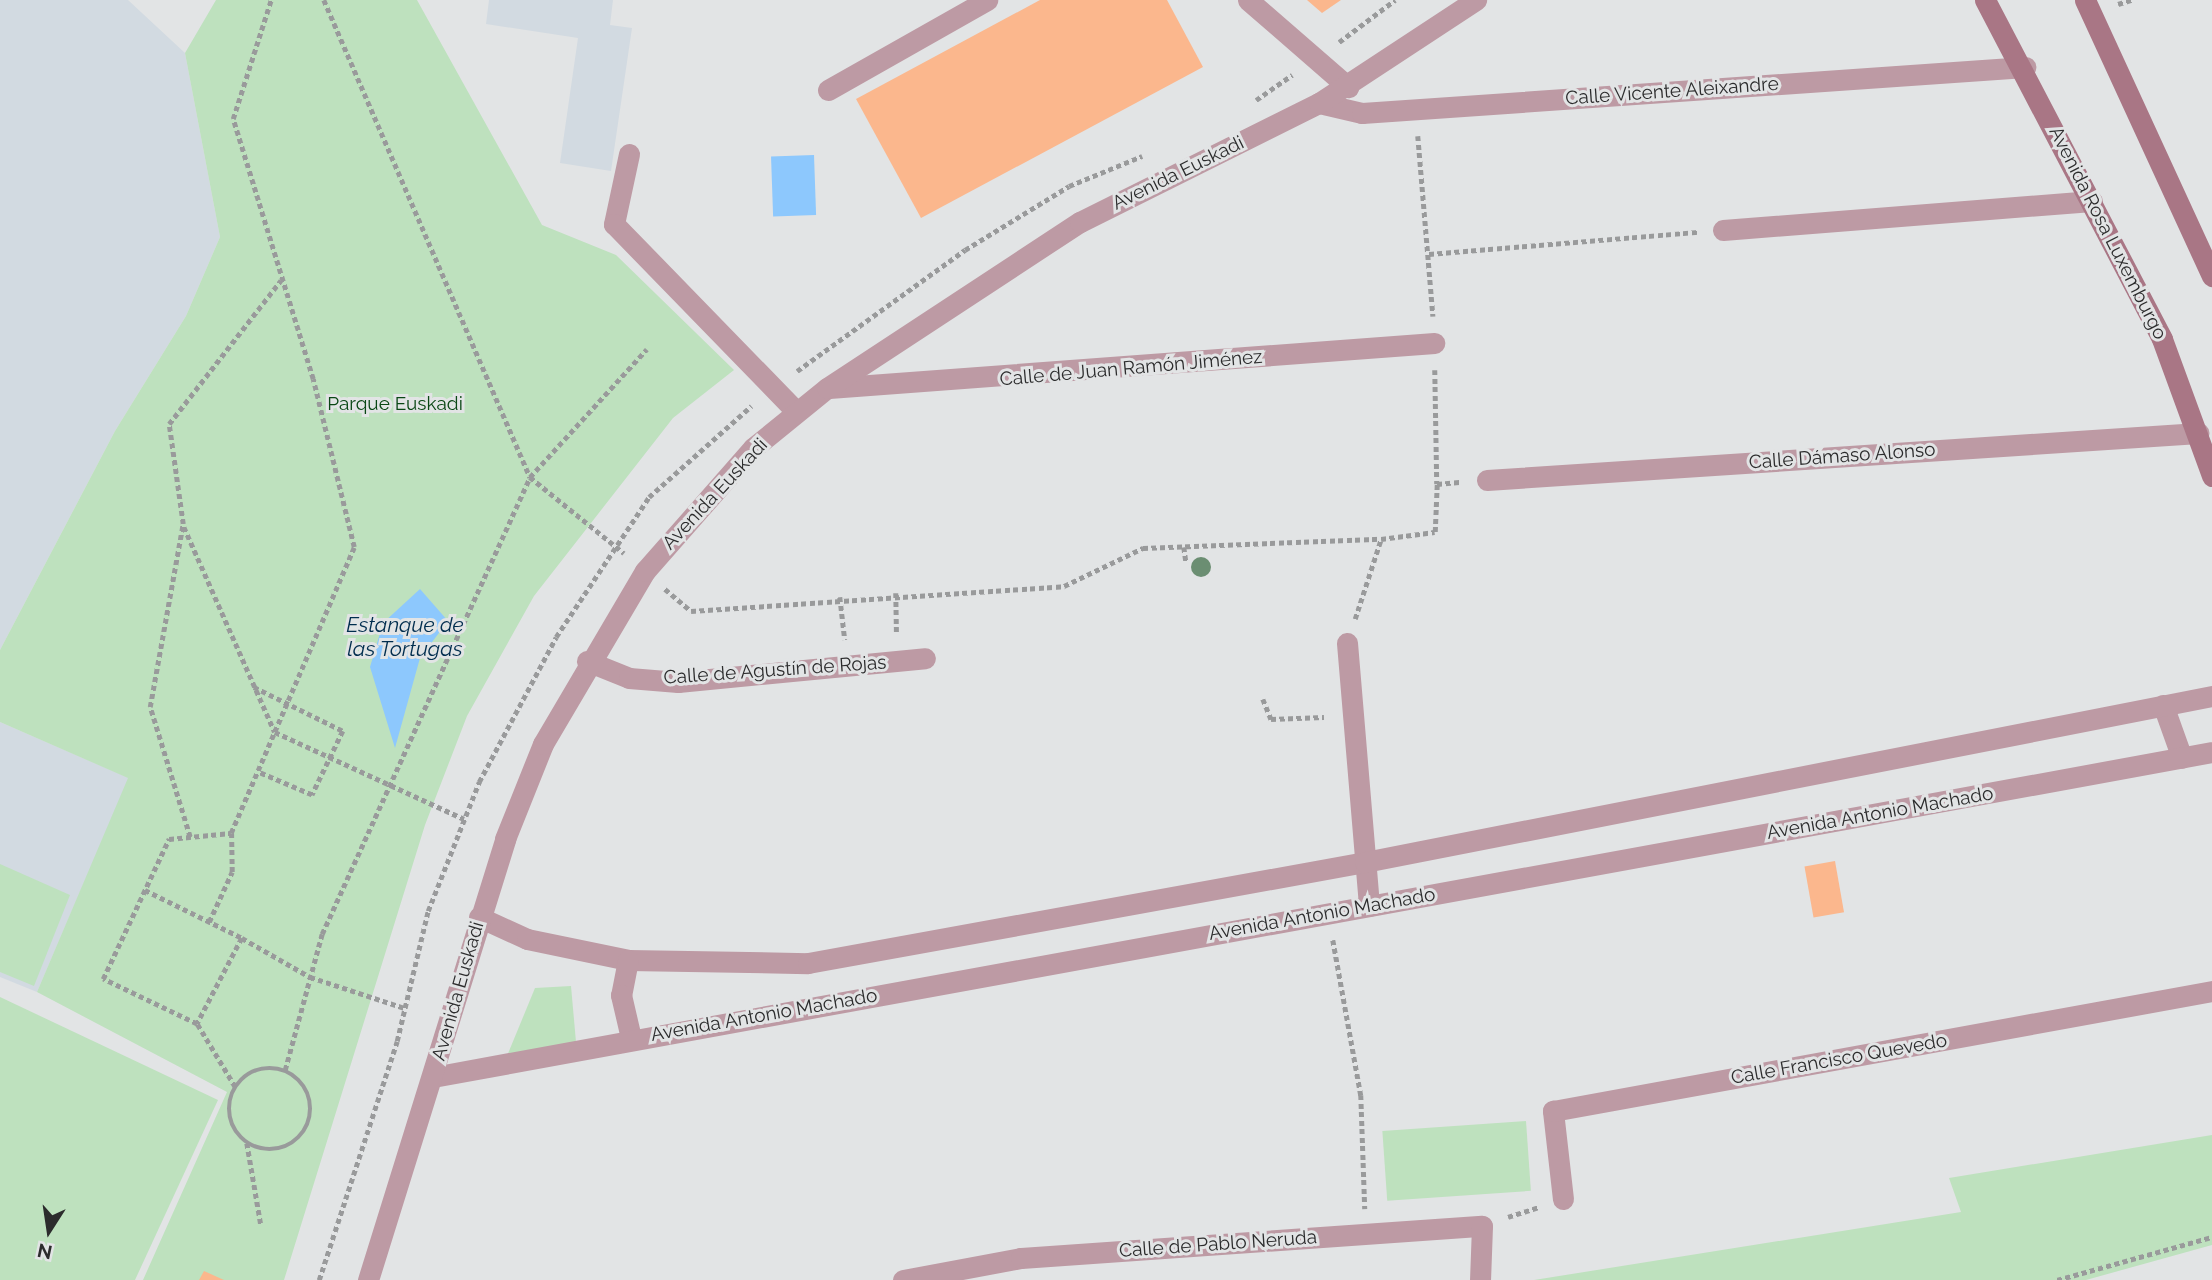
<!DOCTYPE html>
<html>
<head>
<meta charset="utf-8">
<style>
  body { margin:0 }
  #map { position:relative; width:2212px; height:1280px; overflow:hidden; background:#e2e4e5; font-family:Raleway,sans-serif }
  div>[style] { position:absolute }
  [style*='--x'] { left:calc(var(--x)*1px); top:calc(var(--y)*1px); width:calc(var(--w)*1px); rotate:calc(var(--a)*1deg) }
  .built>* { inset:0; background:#d2dae1 }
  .green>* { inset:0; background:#bee1be; transform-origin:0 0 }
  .water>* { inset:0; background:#8dc8fd; transform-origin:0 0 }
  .building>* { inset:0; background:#fbb78d; transform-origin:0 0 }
  .path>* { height:4.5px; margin-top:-2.25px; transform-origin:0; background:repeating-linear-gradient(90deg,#999a9b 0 5px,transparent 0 8.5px) }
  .path>.ring { margin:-2.25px; padding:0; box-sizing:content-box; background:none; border:4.5px solid #999a9b; border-radius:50% }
  .lane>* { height:21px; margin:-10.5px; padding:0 10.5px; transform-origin:10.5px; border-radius:10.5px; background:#bd9aa4 }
  .street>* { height:21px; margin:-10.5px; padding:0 10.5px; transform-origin:10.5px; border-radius:10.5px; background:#bd9aa4 }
  .secondary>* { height:21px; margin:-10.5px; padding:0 10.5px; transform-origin:10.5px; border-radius:10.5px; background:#a97685 }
  .trees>* { width:20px; height:20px; margin:-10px; border-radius:50%; background:#6b8e72 }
  span { translate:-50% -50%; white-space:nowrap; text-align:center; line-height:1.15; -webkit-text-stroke:6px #e2e4e5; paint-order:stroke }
  .street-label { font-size:19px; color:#2c2c2d }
  .park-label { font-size:19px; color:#094714 }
  .water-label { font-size:21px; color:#002d4e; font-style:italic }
  .north { position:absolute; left:14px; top:1196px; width:70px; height:70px; -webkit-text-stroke:5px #e2e4e5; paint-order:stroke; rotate:192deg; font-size:19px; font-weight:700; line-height:28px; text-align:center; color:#2c2c2d }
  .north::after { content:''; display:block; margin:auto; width:24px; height:32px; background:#2c2c2d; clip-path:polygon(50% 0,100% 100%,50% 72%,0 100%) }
</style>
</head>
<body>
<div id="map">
  <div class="built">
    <div style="clip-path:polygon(0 0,128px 0,185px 53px,220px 237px,186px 316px,115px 431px,0 650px)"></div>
    <div style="clip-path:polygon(489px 0,613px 0,610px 25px,632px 28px,611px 171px,560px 163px,578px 38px,486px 24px)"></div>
    <div style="clip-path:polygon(0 722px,129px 778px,37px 992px,0 977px)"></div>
  </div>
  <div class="green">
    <div style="clip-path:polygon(216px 0,417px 0,542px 225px,616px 255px,734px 370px,673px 418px,534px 596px,467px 716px,425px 825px,284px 1280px,143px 1280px,227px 1092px,37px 992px,128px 778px,0 722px,0 650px,115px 431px,186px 316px,220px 237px,185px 53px)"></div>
    <div style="clip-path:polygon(0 864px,70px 895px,34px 986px,0 972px)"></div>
    <div style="clip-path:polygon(571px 986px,576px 1042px,507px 1056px,535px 988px)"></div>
    <div style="clip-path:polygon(0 997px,218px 1100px,135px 1280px,0 1280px)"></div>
    <div style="left:1526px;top:1121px;width:70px;height:144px;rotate:86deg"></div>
    <div style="clip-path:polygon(2212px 1135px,2212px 1245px,2086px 1280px,1534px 1280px,1961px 1212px,1949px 1178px)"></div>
  </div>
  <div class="water">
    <div style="left:814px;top:155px;width:60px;height:43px;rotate:88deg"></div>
    <div style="clip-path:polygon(420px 589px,448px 621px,420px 658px,395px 748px,370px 667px,383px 623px)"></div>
  </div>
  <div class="building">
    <div style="clip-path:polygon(1040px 0,1167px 0,1203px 67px,921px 218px,856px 99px)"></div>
    <div style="clip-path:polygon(1307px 0,1341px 0,1322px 13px)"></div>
    <div style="left:1835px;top:861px;width:52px;height:31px;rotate:80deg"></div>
    <div style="clip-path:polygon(204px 1271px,224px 1280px,199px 1280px)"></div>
  </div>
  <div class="path">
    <div style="--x:324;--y:0;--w:520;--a:66.64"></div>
    <div style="--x:530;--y:477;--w:121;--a:39"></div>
    <div style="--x:2118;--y:4;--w:14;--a:-17"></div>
    <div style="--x:1339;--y:42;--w:70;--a:-36.9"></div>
    <div style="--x:1256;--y:100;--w:44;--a:-34.8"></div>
    <div style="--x:1418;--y:136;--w:181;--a:85.2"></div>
    <div style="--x:1429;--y:254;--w:270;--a:-4.7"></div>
    <div style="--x:1435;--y:370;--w:114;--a:89"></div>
    <div style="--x:797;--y:371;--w:207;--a:-35.8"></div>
    <div style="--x:965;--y:250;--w:122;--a:-31.6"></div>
    <div style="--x:1069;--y:186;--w:79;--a:-22.3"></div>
    <div style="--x:184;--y:527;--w:224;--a:66.1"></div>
    <div style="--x:275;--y:732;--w:208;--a:24.7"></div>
    <div style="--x:1184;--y:547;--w:15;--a:82"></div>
    <div style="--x:665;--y:589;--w:34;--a:40"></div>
    <div style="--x:691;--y:611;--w:374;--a:-3.8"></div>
    <div style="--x:1064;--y:586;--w:88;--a:-25.7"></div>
    <div style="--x:1143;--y:548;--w:238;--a:-2.2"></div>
    <div style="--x:896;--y:593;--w:39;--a:89"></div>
    <div style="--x:840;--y:597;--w:43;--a:83.4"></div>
    <div style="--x:1355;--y:619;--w:84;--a:-72"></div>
    <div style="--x:1381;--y:539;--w:54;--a:-7.4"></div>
    <div style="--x:1435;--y:532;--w:48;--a:-87.6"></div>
    <div style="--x:1437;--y:484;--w:25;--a:-5"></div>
    <div style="--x:254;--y:687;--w:99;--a:26.3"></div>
    <div style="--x:343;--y:731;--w:71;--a:115.8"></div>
    <div style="--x:312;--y:795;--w:59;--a:-156.9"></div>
    <div style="--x:1263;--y:699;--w:22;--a:68"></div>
    <div style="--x:1271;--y:719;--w:53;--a:-2.2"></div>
    <div style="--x:190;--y:837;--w:136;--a:-107.1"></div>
    <div style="--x:150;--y:707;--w:186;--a:-79.8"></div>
    <div style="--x:183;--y:524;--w:101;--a:-98"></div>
    <div style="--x:169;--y:424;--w:182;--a:-52.1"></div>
    <div style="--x:145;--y:890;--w:108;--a:26.3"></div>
    <div style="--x:242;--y:938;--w:97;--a:117.6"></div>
    <div style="--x:209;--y:922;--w:55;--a:-65.3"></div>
    <div style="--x:232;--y:872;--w:39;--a:-91"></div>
    <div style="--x:242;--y:938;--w:78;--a:29.8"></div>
    <div style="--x:310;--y:977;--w:100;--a:18.1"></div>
    <div style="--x:1333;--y:940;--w:158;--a:79.8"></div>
    <div style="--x:1361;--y:1095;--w:114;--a:88"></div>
    <div class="ring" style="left:229px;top:1068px;width:77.5px;height:77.5px"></div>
    <div style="--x:285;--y:1070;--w:141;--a:-74.8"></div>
    <div style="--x:322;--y:934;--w:502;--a:-65.53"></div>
    <div style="--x:530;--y:477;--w:173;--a:-47.6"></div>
    <div style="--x:235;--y:1087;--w:74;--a:-121.1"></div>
    <div style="--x:197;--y:1024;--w:104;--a:-154.4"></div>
    <div style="--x:103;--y:979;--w:155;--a:-64.8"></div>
    <div style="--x:169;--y:839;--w:62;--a:-5.5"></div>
    <div style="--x:231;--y:833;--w:311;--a:-66.7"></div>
    <div style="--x:354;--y:547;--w:173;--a:-103.7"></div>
    <div style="--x:313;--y:379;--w:272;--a:-107.1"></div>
    <div style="--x:233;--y:119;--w:125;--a:-72.3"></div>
    <div style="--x:247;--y:1143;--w:83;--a:80.3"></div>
    <div style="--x:1508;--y:1217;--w:33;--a:-18"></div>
    <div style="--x:319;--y:1280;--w:251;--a:-71.9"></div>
    <div style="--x:397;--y:1041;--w:134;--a:-76.6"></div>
    <div style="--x:428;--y:911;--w:139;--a:-68.4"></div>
    <div style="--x:479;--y:782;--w:164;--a:-62"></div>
    <div style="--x:556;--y:637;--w:168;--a:-56.4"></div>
    <div style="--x:649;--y:497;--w:137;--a:-41.7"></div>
    <div style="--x:2057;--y:1280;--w:161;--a:-15.5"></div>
  </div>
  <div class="lane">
    <div style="--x:1248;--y:0;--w:133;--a:41"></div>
    <div style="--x:828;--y:90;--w:183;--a:-29.5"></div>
    <div style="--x:629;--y:154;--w:72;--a:102.1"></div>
    <div style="--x:614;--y:224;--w:262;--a:45.8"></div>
    <div style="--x:1347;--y:643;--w:264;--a:85.2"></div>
  </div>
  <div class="street">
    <div style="--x:1319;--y:103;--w:44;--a:13.1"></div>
    <div style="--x:1362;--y:113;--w:665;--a:-3.97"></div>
    <div style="--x:1723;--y:230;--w:370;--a:-4.5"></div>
    <div style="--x:829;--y:388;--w:607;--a:-4.25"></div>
    <div style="--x:1487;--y:480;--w:713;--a:-3.78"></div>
    <div style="--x:587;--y:661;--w:45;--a:22"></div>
    <div style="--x:629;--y:678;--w:49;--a:4.7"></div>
    <div style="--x:678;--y:682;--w:248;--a:-5.5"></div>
    <div style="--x:2163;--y:705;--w:56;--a:70.3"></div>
    <div style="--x:479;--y:917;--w:53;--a:24.6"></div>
    <div style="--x:527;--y:939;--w:103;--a:11.7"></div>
    <div style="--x:628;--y:960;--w:180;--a:1"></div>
    <div style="--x:808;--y:963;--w:566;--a:-10.28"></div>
    <div style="--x:1365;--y:862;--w:863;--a:-11.09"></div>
    <div style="--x:628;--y:960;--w:36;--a:101"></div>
    <div style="--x:621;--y:995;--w:44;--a:76.9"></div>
    <div style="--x:433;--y:1077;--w:1808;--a:-10.35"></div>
    <div style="--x:1563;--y:1199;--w:89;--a:-96.5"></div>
    <div style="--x:1553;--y:1111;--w:670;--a:-10.32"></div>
    <div style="--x:368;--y:1280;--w:462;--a:-72.7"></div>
    <div style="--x:505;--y:839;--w:102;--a:-68.2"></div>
    <div style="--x:543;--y:744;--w:201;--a:-59.5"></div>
    <div style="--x:645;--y:571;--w:164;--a:-48.7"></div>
    <div style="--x:753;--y:448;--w:95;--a:-39"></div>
    <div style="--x:827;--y:388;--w:303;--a:-33.3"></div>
    <div style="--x:1080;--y:222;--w:267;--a:-26.5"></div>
    <div style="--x:1319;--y:103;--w:188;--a:-33.3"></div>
    <div style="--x:903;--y:1280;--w:120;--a:-10.6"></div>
    <div style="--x:1021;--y:1258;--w:462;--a:-4"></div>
    <div style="--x:1482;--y:1226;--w:54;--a:92.1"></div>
  </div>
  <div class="secondary">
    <div style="--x:1985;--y:0;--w:382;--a:62.4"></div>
    <div style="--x:2162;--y:339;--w:146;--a:69.9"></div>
    <div style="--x:2085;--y:0;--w:304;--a:65.3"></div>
  </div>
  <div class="trees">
    <div style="left:1201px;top:567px"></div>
  </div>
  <div class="street-label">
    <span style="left:1672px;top:91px;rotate:-4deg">Calle Vicente Aleixandre</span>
    <span style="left:1178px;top:173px;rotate:-26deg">Avenida Euskadi</span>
    <span style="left:2108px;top:233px;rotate:63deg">Avenida Rosa Luxemburgo</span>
    <span style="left:1131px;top:368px;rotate:-5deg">Calle de Juan Ramón Jiménez</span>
    <span style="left:1842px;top:456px;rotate:-4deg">Calle Dámaso Alonso</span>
    <span style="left:715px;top:494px;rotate:-47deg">Avenida Euskadi</span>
    <span style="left:775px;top:670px;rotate:-4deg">Calle de Agustín de Rojas</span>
    <span style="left:1880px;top:813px;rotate:-10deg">Avenida Antonio Machado</span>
    <span style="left:1322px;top:914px;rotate:-10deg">Avenida Antonio Machado</span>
    <span style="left:458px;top:991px;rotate:-74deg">Avenida Euskadi</span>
    <span style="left:764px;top:1015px;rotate:-10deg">Avenida Antonio Machado</span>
    <span style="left:1839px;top:1059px;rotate:-10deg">Calle Francisco Quevedo</span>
    <span style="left:1218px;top:1244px;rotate:-4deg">Calle de Pablo Neruda</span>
  </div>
  <div class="park-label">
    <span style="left:395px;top:404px">Parque Euskadi</span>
  </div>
  <div class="water-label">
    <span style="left:405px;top:637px">Estanque de<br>las Tortugas</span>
  </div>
  <div class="north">N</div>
</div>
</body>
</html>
